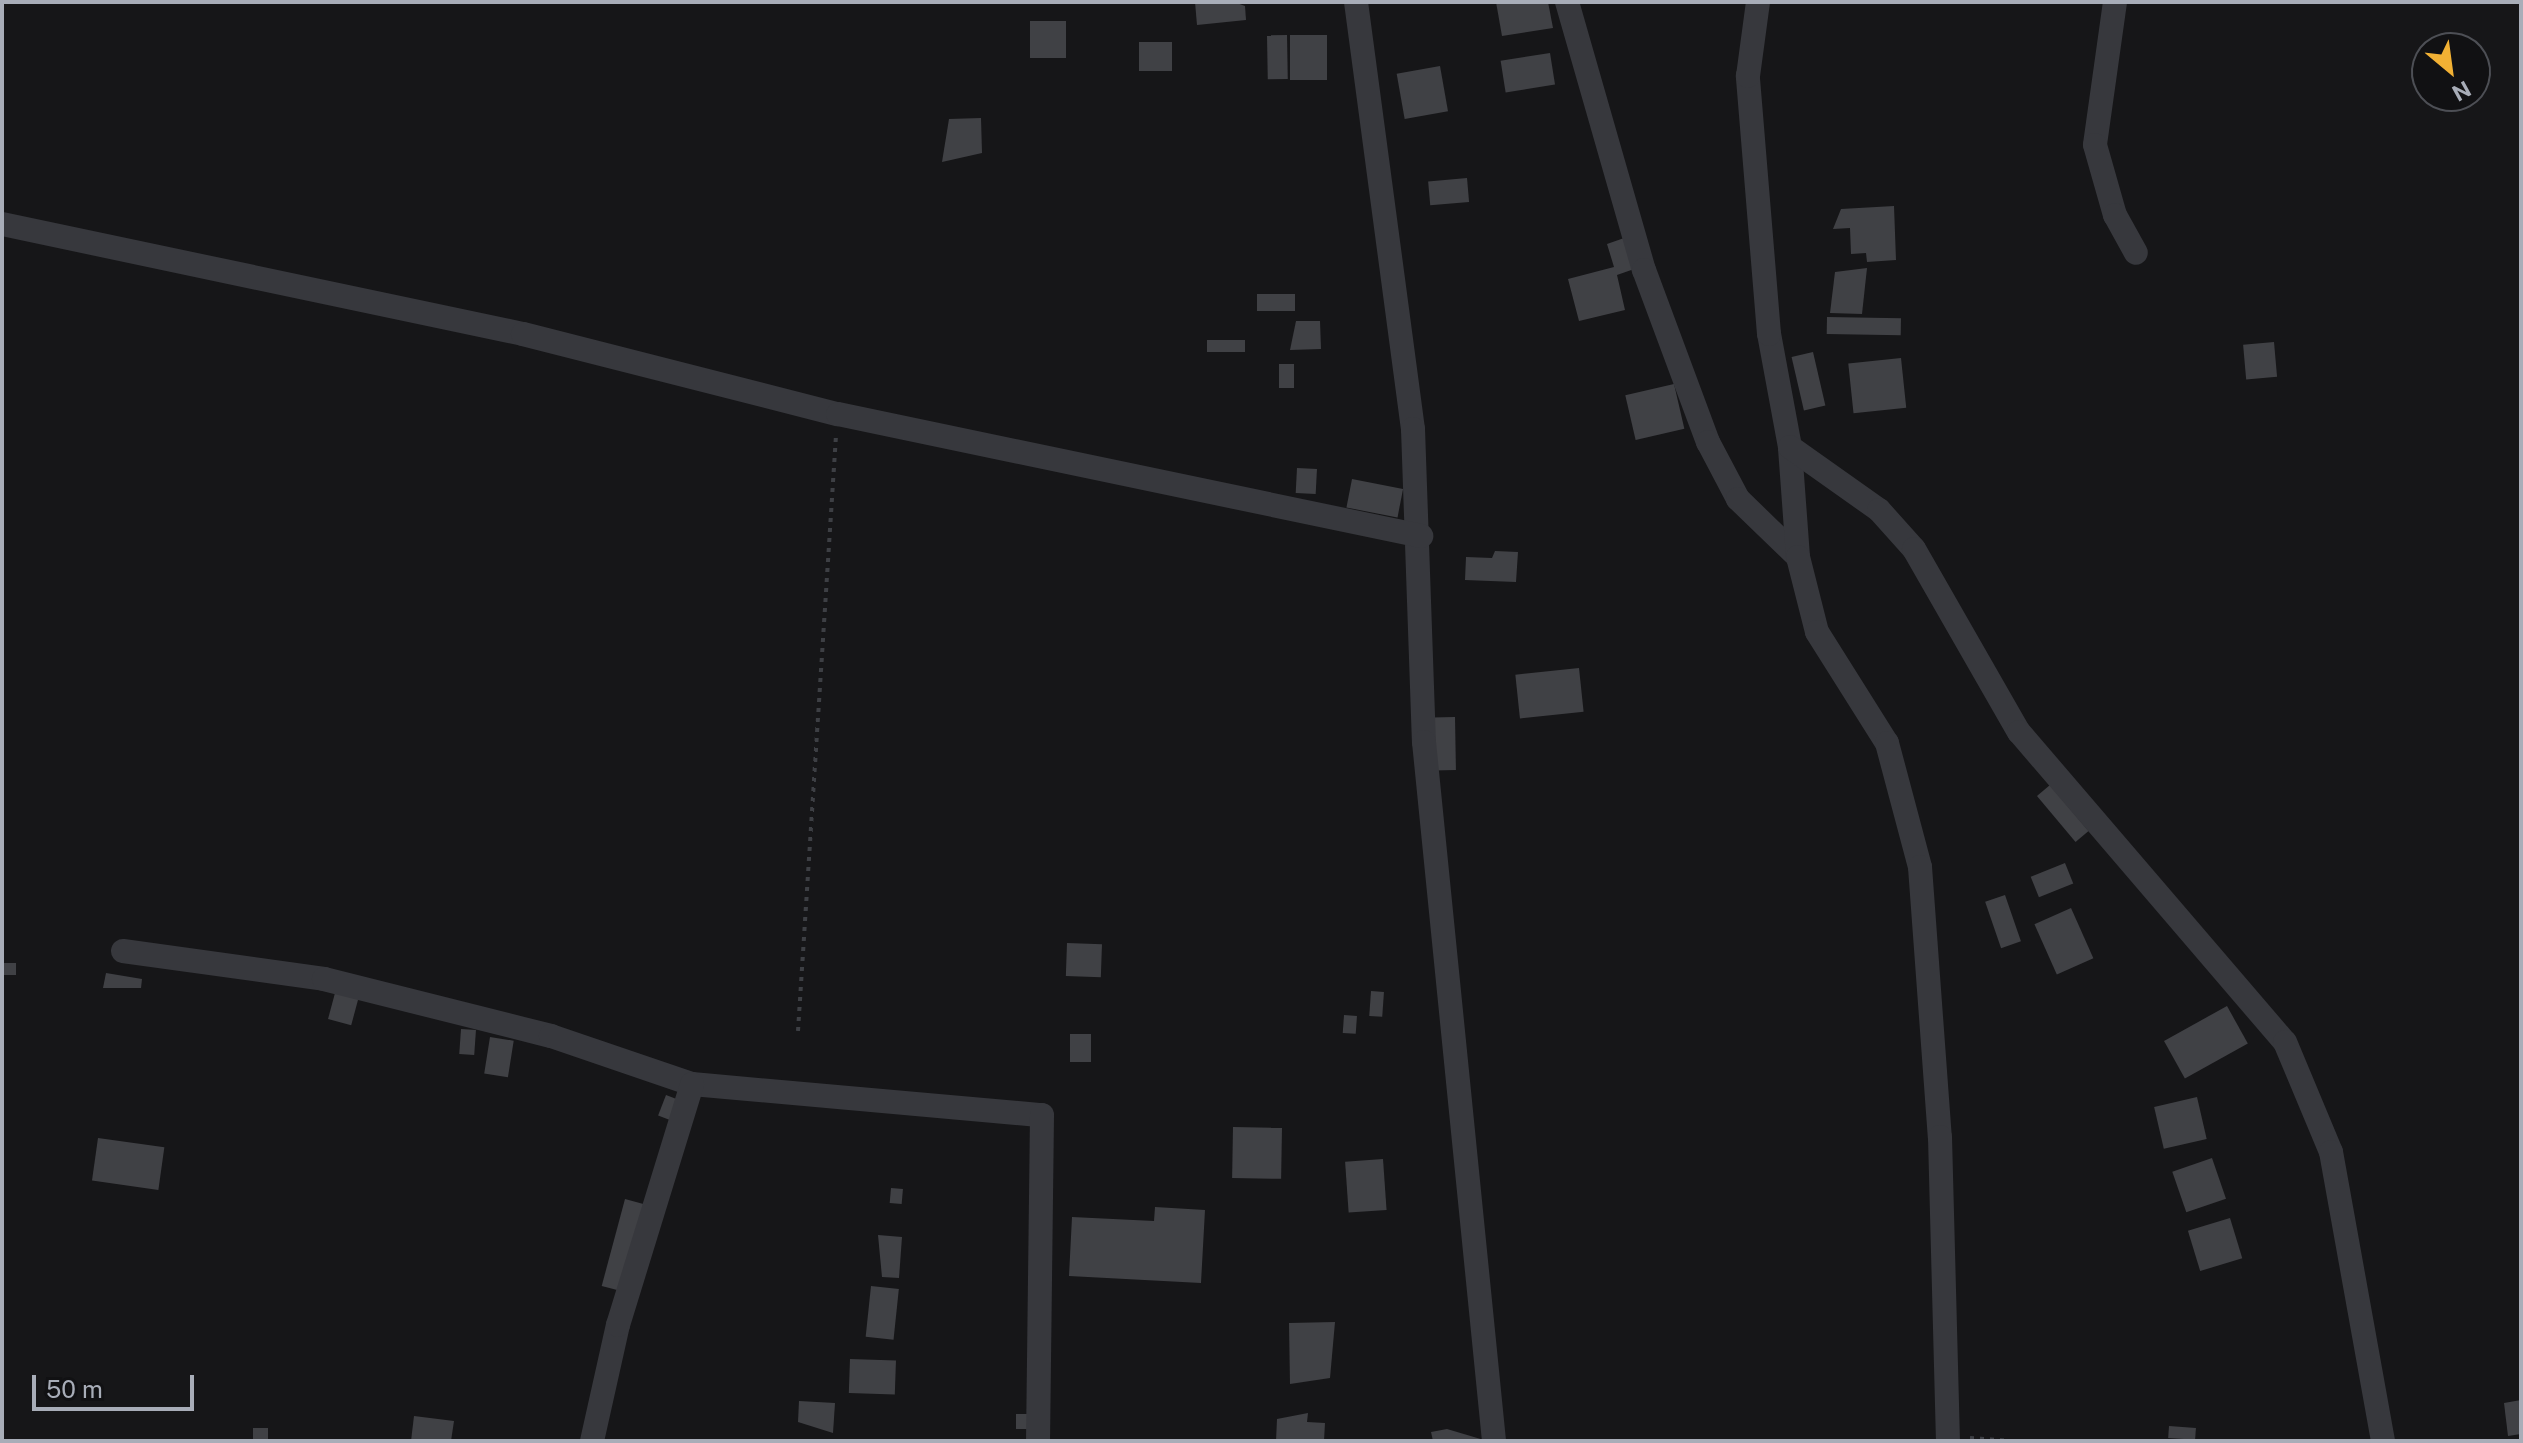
<!DOCTYPE html>
<html>
<head>
<meta charset="utf-8">
<style>
  body { margin:0 }
  #map { position:relative; width:2523px; height:1443px; overflow:hidden; background:#161618; font-family:"Public Sans",sans-serif }
  div>[style] { position:absolute }
  [style*='--x'] { left:calc(var(--x)*1px); top:calc(var(--y)*1px); width:calc(var(--w)*1px); rotate:calc(var(--a)*1deg) }
  .building>* { inset:0; background:#404145; transform-origin:0 0 }
  .path>* { height:4px; margin-top:-2px; transform-origin:0; background:repeating-linear-gradient(90deg,#3d3f44 0 4px,transparent 0 10px) }
  .minor>* { height:24px; margin:-12px; padding:0 12px; transform-origin:12px; border-radius:12px; background:#37383d }
  span { translate:-50% -50%; white-space:nowrap; text-align:center; line-height:1.15; -webkit-text-stroke:8px #111113; paint-order:stroke }
  .frame { position:absolute; inset:0; border:4px solid #a8adb8; pointer-events:none }
  .north { position:absolute; left:2411px; top:32px; width:80px; height:80px; box-sizing:border-box; background:#111113; border:2px solid #4d4f55; border-radius:50%; rotate:151deg; font-size:22px; font-weight:700; line-height:32px; text-align:center; color:#a8adb8 }
  .north::after { content:''; display:block; margin:auto; width:28px; height:36px; background:#f2b134; clip-path:polygon(50% 0,100% 100%,50% 72%,0 100%) }
  .scale { position:absolute; left:32px; top:1375px; width:162px; height:36px; box-sizing:border-box; border:4px solid #a8adb8; border-top:0; padding-left:10px; font-size:24px; line-height:28px; white-space:nowrap; color:#a8adb8; -webkit-text-stroke:6px #111113; paint-order:stroke }
</style>
</head>
<body>
<div id="map">
  <div class="building">
    <div style="clip-path:polygon(1195px 2px,1234px 2px,1245px 6px,1246px 20px,1197px 25px)"></div>
    <div style="clip-path:polygon(1496px 2px,1548px 2px,1553px 28px,1502px 36px)"></div>
    <div style="left:1066px;top:21px;width:37px;height:36px;rotate:90deg"></div>
    <div style="left:1287px;top:35px;width:44px;height:20px;rotate:89deg"></div>
    <div style="left:1290px;top:35px;width:37px;height:45px"></div>
    <div style="left:1139px;top:42px;width:33px;height:29px"></div>
    <div style="left:1550px;top:53px;width:32px;height:50px;rotate:81deg"></div>
    <div style="left:1440px;top:66px;width:46px;height:44px;rotate:80deg"></div>
    <div style="clip-path:polygon(981px 118px,982px 153px,942px 162px,949px 119px)"></div>
    <div style="left:1467px;top:178px;width:24px;height:39px;rotate:85deg"></div>
    <div style="clip-path:polygon(1894px 206px,1896px 260px,1867px 262px,1866px 253px,1851px 254px,1850px 228px,1833px 229px,1841px 209px)"></div>
    <div style="clip-path:polygon(1627px 237px,1637px 268px,1617px 275px,1625px 310px,1579px 321px,1568px 279px,1614px 267px,1607px 244px)"></div>
    <div style="clip-path:polygon(1867px 268px,1862px 314px,1830px 313px,1835px 272px)"></div>
    <div style="left:1295px;top:294px;width:17px;height:38px;rotate:90deg"></div>
    <div style="left:1827px;top:317px;width:74px;height:17px;rotate:1deg"></div>
    <div style="clip-path:polygon(1296px 321px,1320px 321px,1321px 349px,1290px 350px)"></div>
    <div style="left:1207px;top:340px;width:38px;height:12px"></div>
    <div style="left:2274px;top:342px;width:35px;height:31px;rotate:85deg"></div>
    <div style="left:1813px;top:352px;width:55px;height:22px;rotate:77deg"></div>
    <div style="left:1901px;top:358px;width:50px;height:53px;rotate:84deg"></div>
    <div style="left:1279px;top:364px;width:15px;height:24px"></div>
    <div style="left:1674px;top:384px;width:46px;height:50px;rotate:77deg"></div>
    <div style="left:1297px;top:468px;width:20px;height:25px;rotate:3deg"></div>
    <div style="left:1352px;top:479px;width:52px;height:29px;rotate:11deg"></div>
    <div style="clip-path:polygon(1495px 551px,1518px 552px,1516px 582px,1465px 580px,1466px 557px,1492px 558px)"></div>
    <div style="left:1579px;top:668px;width:44px;height:64px;rotate:84deg"></div>
    <div style="left:1455px;top:717px;width:53px;height:23px;rotate:89deg"></div>
    <div style="left:2050px;top:785px;width:60px;height:17px;rotate:50deg"></div>
    <div style="left:2065px;top:863px;width:22px;height:37px;rotate:68deg"></div>
    <div style="left:2005px;top:895px;width:49px;height:21px;rotate:71deg"></div>
    <div style="left:2071px;top:908px;width:55px;height:40px;rotate:66deg"></div>
    <div style="left:1067px;top:943px;width:35px;height:33px;rotate:2deg"></div>
    <div style="left:2px;top:963px;width:14px;height:12px"></div>
    <div style="clip-path:polygon(106px 973px,142px 979px,141px 988px,103px 988px)"></div>
    <div style="left:1371px;top:991px;width:13px;height:25px;rotate:4deg"></div>
    <div style="left:335px;top:993px;width:24px;height:27px;rotate:15deg"></div>
    <div style="left:2227px;top:1006px;width:43px;height:72px;rotate:61deg"></div>
    <div style="left:1344px;top:1015px;width:13px;height:18px;rotate:4deg"></div>
    <div style="left:461px;top:1029px;width:15px;height:25px;rotate:4deg"></div>
    <div style="left:1070px;top:1034px;width:21px;height:28px"></div>
    <div style="left:490px;top:1037px;width:24px;height:37px;rotate:9deg"></div>
    <div style="left:666px;top:1095px;width:14px;height:22px;rotate:21deg"></div>
    <div style="left:2197px;top:1097px;width:43px;height:44px;rotate:77deg"></div>
    <div style="left:1233px;top:1127px;width:49px;height:51px;rotate:1deg"></div>
    <div style="left:98px;top:1138px;width:67px;height:43px;rotate:8deg"></div>
    <div style="left:2212px;top:1158px;width:43px;height:42px;rotate:71deg"></div>
    <div style="left:1383px;top:1159px;width:51px;height:38px;rotate:86deg"></div>
    <div style="left:891px;top:1188px;width:12px;height:15px;rotate:5deg"></div>
    <div style="left:625px;top:1199px;width:20px;height:90px;rotate:15deg"></div>
    <div style="clip-path:polygon(1155px 1207px,1205px 1210px,1201px 1283px,1069px 1276px,1072px 1217px,1154px 1221px)"></div>
    <div style="left:2230px;top:1218px;width:42px;height:44px;rotate:73deg"></div>
    <div style="clip-path:polygon(878px 1235px,902px 1237px,899px 1278px,882px 1277px)"></div>
    <div style="left:871px;top:1286px;width:28px;height:51px;rotate:6deg"></div>
    <div style="clip-path:polygon(1335px 1322px,1330px 1378px,1290px 1384px,1289px 1323px)"></div>
    <div style="left:850px;top:1359px;width:46px;height:34px;rotate:2deg"></div>
    <div style="clip-path:polygon(2521px 1400px,2521px 1434px,2508px 1436px,2504px 1403px)"></div>
    <div style="clip-path:polygon(799px 1401px,835px 1403px,833px 1433px,798px 1422px)"></div>
    <div style="clip-path:polygon(1308px 1413px,1307px 1422px,1325px 1423px,1324px 1441px,1276px 1441px,1277px 1419px)"></div>
    <div style="left:1016px;top:1414px;width:19px;height:15px"></div>
    <div style="clip-path:polygon(414px 1416px,454px 1421px,451px 1441px,411px 1441px)"></div>
    <div style="left:2169px;top:1426px;width:27px;height:12px;rotate:4deg"></div>
    <div style="left:253px;top:1428px;width:15px;height:13px"></div>
    <div style="clip-path:polygon(1447px 1429px,1484px 1440px,1484px 1441px,1433px 1441px,1431px 1432px)"></div>
  </div>
  <div class="path">
    <div style="--x:798;--y:1031;--w:597;--a:-86.35"></div>
    <div style="--x:1970;--y:1438;--w:39;--a:4"></div>
  </div>
  <div class="minor">
    <div style="--x:1356;--y:2;--w:431;--a:82.4"></div>
    <div style="--x:1413;--y:429;--w:313;--a:88"></div>
    <div style="--x:1424;--y:742;--w:702;--a:84.28"></div>
    <div style="--x:1567;--y:2;--w:279;--a:74"></div>
    <div style="--x:1644;--y:270;--w:184;--a:69.6"></div>
    <div style="--x:1708;--y:442;--w:64;--a:62.2"></div>
    <div style="--x:1738;--y:499;--w:83;--a:44"></div>
    <div style="--x:1798;--y:557;--w:110;--a:-94.2"></div>
    <div style="--x:1790;--y:447;--w:115;--a:-100.5"></div>
    <div style="--x:1769;--y:334;--w:259;--a:-94.7"></div>
    <div style="--x:1748;--y:76;--w:75;--a:-82.3"></div>
    <div style="--x:2115;--y:2;--w:144;--a:98"></div>
    <div style="--x:2095;--y:145;--w:73;--a:74.1"></div>
    <div style="--x:2115;--y:215;--w:43;--a:61.1"></div>
    <div style="--x:2;--y:224;--w:532;--a:11.92"></div>
    <div style="--x:523;--y:334;--w:325;--a:14.3"></div>
    <div style="--x:838;--y:414;--w:596;--a:11.82"></div>
    <div style="--x:1790;--y:447;--w:109;--a:35.3"></div>
    <div style="--x:1879;--y:510;--w:52;--a:48.1"></div>
    <div style="--x:1914;--y:549;--w:211;--a:60.2"></div>
    <div style="--x:2019;--y:732;--w:408;--a:49.4"></div>
    <div style="--x:2285;--y:1042;--w:119;--a:67.3"></div>
    <div style="--x:2331;--y:1152;--w:294;--a:79.8"></div>
    <div style="--x:1798;--y:557;--w:77;--a:75.8"></div>
    <div style="--x:1817;--y:632;--w:131;--a:57.8"></div>
    <div style="--x:1887;--y:743;--w:128;--a:75.1"></div>
    <div style="--x:1920;--y:867;--w:271;--a:85.8"></div>
    <div style="--x:1940;--y:1137;--w:304;--a:88.5"></div>
    <div style="--x:123;--y:951;--w:203;--a:7.9"></div>
    <div style="--x:324;--y:979;--w:234;--a:14.1"></div>
    <div style="--x:551;--y:1036;--w:149;--a:18.8"></div>
    <div style="--x:692;--y:1084;--w:351;--a:5.1"></div>
    <div style="--x:1042;--y:1115;--w:326;--a:90.7"></div>
    <div style="--x:592;--y:1441;--w:119;--a:-77.4"></div>
    <div style="--x:618;--y:1325;--w:252;--a:-72.9"></div>
  </div>
  <div class="frame"></div>
  <div class="north">N</div>
  <div class="scale">50 m</div>
</div>
</body>
</html>
